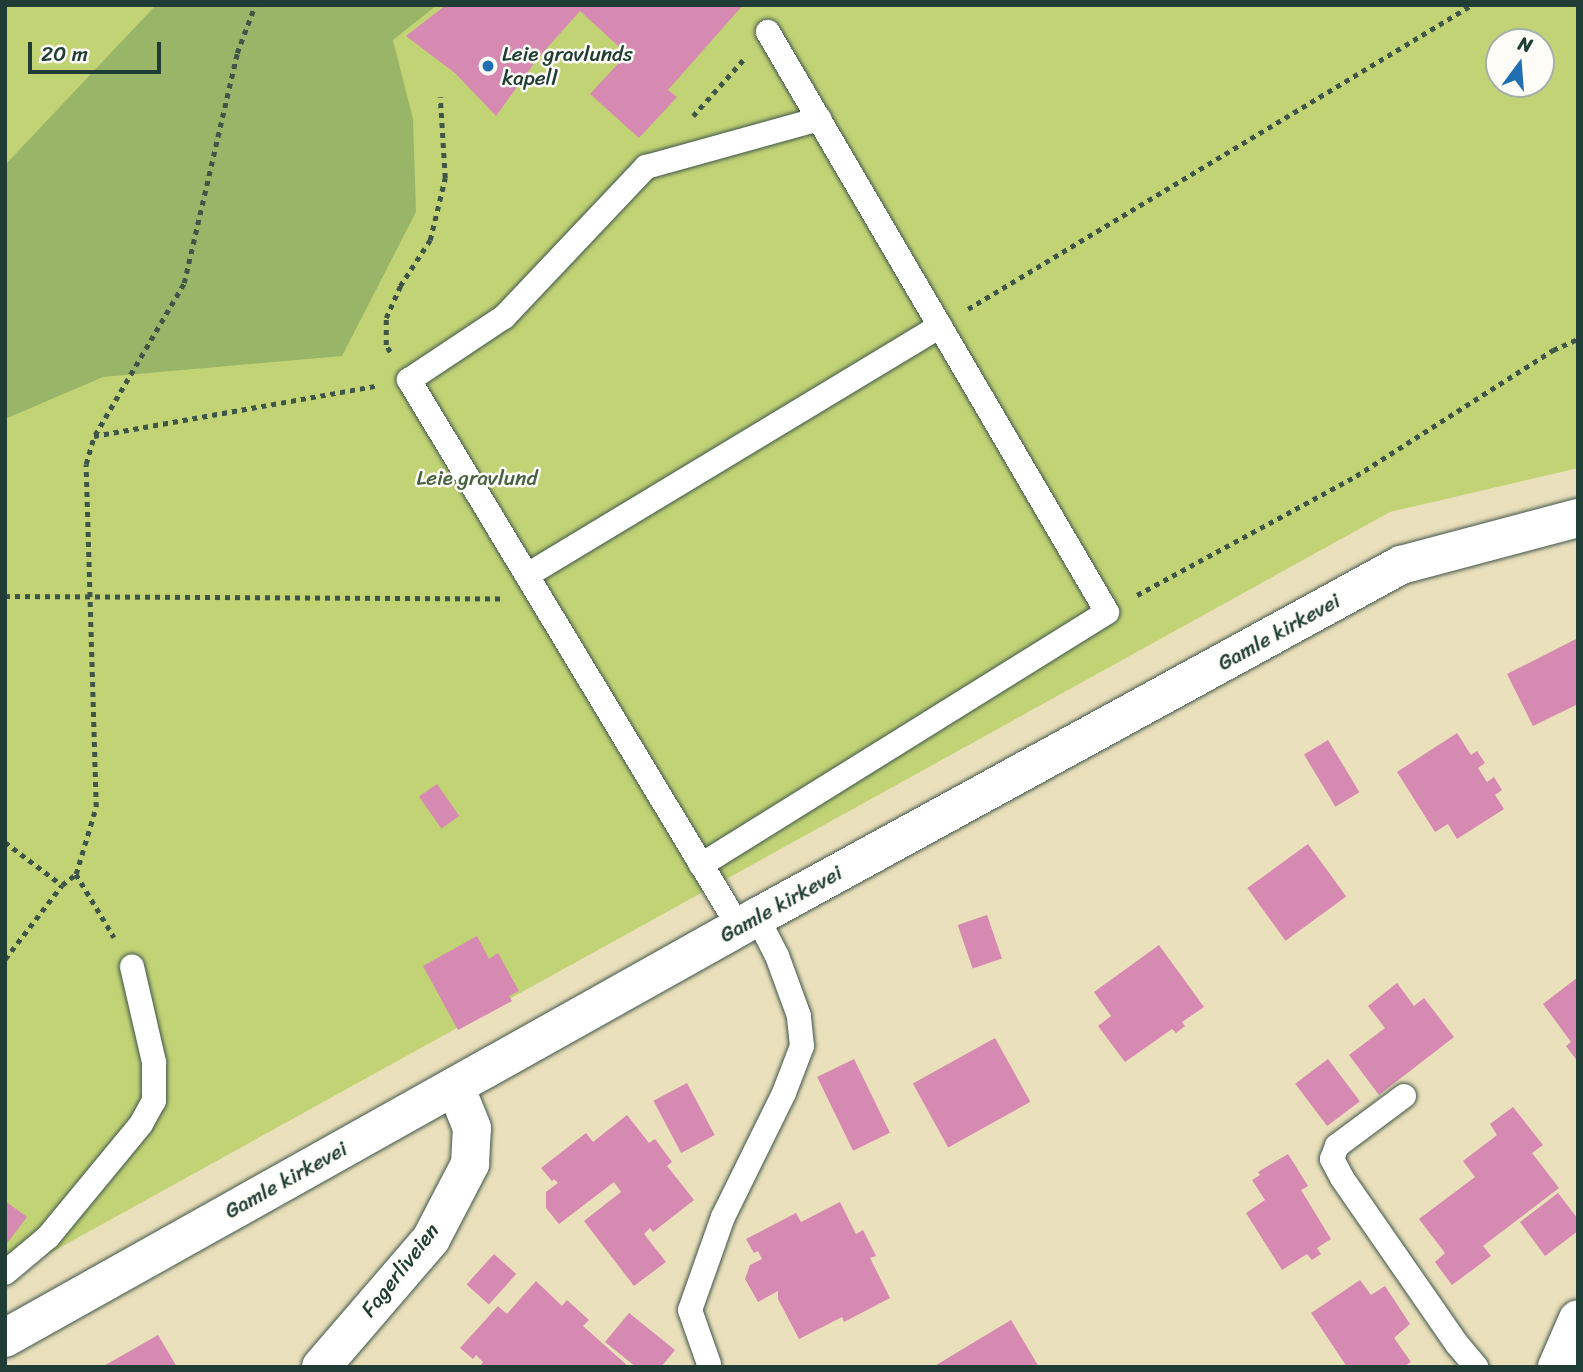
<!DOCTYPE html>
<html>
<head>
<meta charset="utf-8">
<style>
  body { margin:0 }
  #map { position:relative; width:1583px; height:1372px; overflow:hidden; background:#ebe0bc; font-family:Sriracha,sans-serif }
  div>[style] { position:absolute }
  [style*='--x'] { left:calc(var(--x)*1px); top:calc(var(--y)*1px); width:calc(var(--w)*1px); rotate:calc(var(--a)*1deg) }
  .green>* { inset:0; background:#c2d376 }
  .forest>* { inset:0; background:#99b567 }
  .building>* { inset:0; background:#d689b1; transform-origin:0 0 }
  .path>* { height:4.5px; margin-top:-2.25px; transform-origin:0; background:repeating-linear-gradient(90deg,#3e5548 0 5px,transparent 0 10px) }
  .roads { filter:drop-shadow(0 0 2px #3e5548) drop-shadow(0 0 2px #3e5548) }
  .service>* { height:24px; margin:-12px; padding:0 12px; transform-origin:12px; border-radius:12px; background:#fff }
  .minor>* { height:38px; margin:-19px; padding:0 19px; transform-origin:19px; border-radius:19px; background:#fff }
  .dots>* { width:19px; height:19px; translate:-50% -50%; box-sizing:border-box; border:4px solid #fdfcf7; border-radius:50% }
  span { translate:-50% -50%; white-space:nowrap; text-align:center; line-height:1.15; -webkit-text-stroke:5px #fdfcf7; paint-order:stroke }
  .poi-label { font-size:21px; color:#1f3d34 }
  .left { translate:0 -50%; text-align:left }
  .park-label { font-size:21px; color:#486244 }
  .street-label { font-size:21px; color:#1f3d34 }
  .frame { position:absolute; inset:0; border:7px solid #1f3d34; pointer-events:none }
  .north { position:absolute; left:1485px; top:28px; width:70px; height:70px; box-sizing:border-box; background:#fdfcf7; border:2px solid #a4b0a9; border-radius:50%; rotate:16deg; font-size:19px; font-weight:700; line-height:28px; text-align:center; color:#1f3d34 }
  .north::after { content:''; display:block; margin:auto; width:24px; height:32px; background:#1f6fb2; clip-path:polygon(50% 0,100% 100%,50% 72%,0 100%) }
  .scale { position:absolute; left:28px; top:42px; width:133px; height:32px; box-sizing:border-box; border:4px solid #1f3d34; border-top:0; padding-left:9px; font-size:21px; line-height:24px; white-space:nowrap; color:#1f3d34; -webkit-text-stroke:5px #fdfcf7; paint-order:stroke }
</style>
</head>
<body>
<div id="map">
  <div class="green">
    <div style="clip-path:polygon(evenodd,5px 5px,1578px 5px,1578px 468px,1390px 512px,5px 1278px,5px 5px,1499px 42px,1541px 42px,1541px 84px,1499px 84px,1499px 42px)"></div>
  </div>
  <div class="forest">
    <div style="clip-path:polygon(156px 5px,437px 5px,393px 40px,413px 119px,416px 212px,342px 356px,103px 377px,5px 419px,5px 165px)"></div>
  </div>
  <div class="building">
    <div style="clip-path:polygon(446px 5px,743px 5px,668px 90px,677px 97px,639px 138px,590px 94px,627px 54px,580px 11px,538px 58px,496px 116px,455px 73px,406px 36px)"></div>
    <div style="clip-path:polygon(1578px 638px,1578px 704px,1533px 726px,1507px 674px)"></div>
    <div style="clip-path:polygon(1457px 733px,1471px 755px,1477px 751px,1485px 763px,1478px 768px,1487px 782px,1494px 777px,1502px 790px,1495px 795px,1504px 809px,1457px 839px,1448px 824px,1435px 832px,1397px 772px)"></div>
    <div style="left:1328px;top:740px;width:61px;height:28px;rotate:59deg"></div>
    <div style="left:437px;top:784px;width:39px;height:22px;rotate:55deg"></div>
    <div style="left:1308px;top:844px;width:65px;height:75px;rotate:54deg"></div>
    <div style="left:987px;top:915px;width:46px;height:31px;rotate:71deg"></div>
    <div style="clip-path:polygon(477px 936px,489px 959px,498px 953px,519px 991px,509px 996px,512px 1001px,458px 1030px,423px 966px)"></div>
    <div style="clip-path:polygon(1159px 945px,1204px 1007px,1182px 1022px,1185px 1026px,1176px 1033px,1172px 1029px,1125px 1062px,1098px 1026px,1111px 1016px,1094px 992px)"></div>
    <div style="clip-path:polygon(1578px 977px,1578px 1062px,1566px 1046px,1571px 1042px,1543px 1004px)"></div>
    <div style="clip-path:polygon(1397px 983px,1414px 1006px,1424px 998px,1454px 1037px,1379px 1095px,1349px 1055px,1385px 1028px,1368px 1006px)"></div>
    <div style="left:995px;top:1038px;width:73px;height:94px;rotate:61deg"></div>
    <div style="left:854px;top:1059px;width:82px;height:41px;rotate:64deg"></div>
    <div style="left:1328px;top:1059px;width:53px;height:41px;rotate:53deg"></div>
    <div style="left:687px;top:1083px;width:59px;height:38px;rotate:62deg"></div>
    <div style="clip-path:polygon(1513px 1107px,1543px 1145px,1532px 1153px,1559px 1188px,1483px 1246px,1491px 1256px,1452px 1285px,1435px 1262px,1445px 1253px,1419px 1219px,1475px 1177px,1463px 1161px,1497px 1135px,1490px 1124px)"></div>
    <div style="clip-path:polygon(627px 1115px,649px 1143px,655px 1139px,672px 1162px,667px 1166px,694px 1200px,653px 1232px,650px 1228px,644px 1234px,666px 1262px,634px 1286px,584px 1221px,621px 1192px,614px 1182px,559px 1224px,546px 1208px,546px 1192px,558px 1183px,554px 1179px,552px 1181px,541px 1168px,586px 1133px,593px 1142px)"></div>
    <div style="clip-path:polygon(1288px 1154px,1308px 1186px,1301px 1190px,1331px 1239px,1317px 1248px,1321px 1254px,1312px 1260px,1307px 1254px,1282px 1270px,1246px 1213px,1265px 1200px,1252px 1180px,1260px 1175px,1258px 1172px)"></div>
    <div style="clip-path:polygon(1558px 1193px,1578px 1219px,1578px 1231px,1545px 1256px,1520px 1222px)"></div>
    <div style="clip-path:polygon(5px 1201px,27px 1217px,5px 1246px)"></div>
    <div style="clip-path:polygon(840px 1202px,856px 1234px,863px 1230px,876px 1256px,870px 1258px,890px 1298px,844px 1322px,842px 1317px,799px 1339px,778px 1299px,778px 1291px,758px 1302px,745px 1279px,750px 1265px,762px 1259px,758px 1251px,754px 1253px,746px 1239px,796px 1213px,801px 1222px)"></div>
    <div style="left:494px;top:1254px;width:30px;height:41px;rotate:42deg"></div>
    <div style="clip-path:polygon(1360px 1280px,1371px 1295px,1385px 1286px,1410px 1324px,1394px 1338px,1411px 1362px,1403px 1367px,1347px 1367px,1311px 1313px)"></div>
    <div style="clip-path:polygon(536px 1281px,562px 1306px,567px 1300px,589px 1320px,583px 1326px,629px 1367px,479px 1367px,483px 1362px,476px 1355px,473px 1359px,460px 1348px,498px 1306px,507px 1314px)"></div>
    <div style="clip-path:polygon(629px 1313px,675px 1350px,661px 1367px,636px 1367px,605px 1342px)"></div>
    <div style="clip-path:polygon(1011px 1320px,1039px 1367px,933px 1367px)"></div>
    <div style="clip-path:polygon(158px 1335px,177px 1367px,102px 1367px)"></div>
  </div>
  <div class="path">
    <div style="--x:693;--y:116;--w:75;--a:-48.2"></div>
    <div style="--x:968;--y:309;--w:589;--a:-31.1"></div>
    <div style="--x:390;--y:352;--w:8;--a:-120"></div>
    <div style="--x:386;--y:345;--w:27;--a:-90"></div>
    <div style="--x:386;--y:318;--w:35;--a:-66"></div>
    <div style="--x:400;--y:286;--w:55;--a:-56.9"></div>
    <div style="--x:430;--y:240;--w:64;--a:-76.4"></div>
    <div style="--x:445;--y:178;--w:81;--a:-93.5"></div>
    <div style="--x:95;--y:435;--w:176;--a:-59.6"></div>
    <div style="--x:184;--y:283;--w:236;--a:-77"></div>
    <div style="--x:237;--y:53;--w:51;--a:-69.4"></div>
    <div style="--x:1137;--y:595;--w:249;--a:-28.5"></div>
    <div style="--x:1356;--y:476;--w:234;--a:-32.6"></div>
    <div style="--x:1553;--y:350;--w:27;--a:-24"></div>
    <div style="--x:5;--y:596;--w:496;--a:0.3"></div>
    <div style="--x:5;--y:842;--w:71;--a:37"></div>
    <div style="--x:76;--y:874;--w:74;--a:58.9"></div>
    <div style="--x:5;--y:959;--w:93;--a:-52.4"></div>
    <div style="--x:62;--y:885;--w:18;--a:-38"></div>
    <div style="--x:76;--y:874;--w:70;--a:-73.4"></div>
    <div style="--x:96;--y:807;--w:343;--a:-91.7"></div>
    <div style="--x:86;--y:464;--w:29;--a:-74"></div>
    <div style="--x:94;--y:436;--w:286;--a:-10.1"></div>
  </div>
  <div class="roads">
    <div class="service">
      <div style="--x:529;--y:574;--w:480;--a:-31.1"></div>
      <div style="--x:701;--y:865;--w:478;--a:-31.9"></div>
      <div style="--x:1107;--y:612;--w:672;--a:-120.31"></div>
      <div style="--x:739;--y:927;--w:639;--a:-121.1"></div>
      <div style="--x:409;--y:380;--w:114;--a:-33.6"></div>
      <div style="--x:504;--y:317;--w:207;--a:-46.6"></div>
      <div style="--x:646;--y:167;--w:180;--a:-15.5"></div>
      <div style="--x:1404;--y:1096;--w:84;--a:143.3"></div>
      <div style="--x:1337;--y:1146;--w:14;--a:111"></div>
      <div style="--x:1332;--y:1159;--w:21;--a:62"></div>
      <div style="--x:1342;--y:1178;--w:202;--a:55.3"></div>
      <div style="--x:1457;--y:1344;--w:30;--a:50"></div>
      <div style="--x:5;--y:1273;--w:56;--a:-39.9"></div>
      <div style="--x:48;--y:1237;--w:146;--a:-50.5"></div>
      <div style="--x:141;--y:1124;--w:26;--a:-61"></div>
      <div style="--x:154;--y:1101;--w:39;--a:-90"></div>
      <div style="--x:154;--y:1062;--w:98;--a:-103"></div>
      <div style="--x:709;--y:1364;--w:57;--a:-109.4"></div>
      <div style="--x:690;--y:1310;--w:99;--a:-70.5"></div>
      <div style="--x:723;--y:1217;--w:138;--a:-63.8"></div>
      <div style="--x:784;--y:1093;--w:50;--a:-69"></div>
      <div style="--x:802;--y:1046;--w:30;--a:-96"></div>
      <div style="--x:799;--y:1016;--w:64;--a:-110.1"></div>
      <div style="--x:777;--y:956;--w:44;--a:-117.1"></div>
    </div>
    <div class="minor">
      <div style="--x:5;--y:1338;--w:862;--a:-29.24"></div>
      <div style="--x:757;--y:917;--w:734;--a:-28.66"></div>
      <div style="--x:1401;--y:565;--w:183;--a:-14.9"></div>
      <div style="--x:321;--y:1367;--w:169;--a:-49.3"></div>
      <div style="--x:431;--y:1239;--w:85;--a:-62.5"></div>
      <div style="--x:470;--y:1164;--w:36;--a:-87"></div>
      <div style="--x:472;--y:1128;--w:45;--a:-112"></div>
      <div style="--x:1557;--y:1367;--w:52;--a:-66.4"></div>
    </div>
  </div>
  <div class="dots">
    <div style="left:488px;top:66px;background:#1f6fb2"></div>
  </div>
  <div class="poi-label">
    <span class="left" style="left:502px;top:66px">Leie gravlunds<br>kapell</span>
  </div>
  <div class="park-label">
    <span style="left:477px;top:478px">Leie gravlund</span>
  </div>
  <div class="street-label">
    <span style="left:1279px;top:632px;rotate:-29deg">Gamle kirkevei</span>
    <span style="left:781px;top:904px;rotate:-29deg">Gamle kirkevei</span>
    <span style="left:286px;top:1180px;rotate:-29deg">Gamle kirkevei</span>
    <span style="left:400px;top:1270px;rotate:-52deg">Fagerliveien</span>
  </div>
  <div class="frame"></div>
  <div class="north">N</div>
  <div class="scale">20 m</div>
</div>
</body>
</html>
